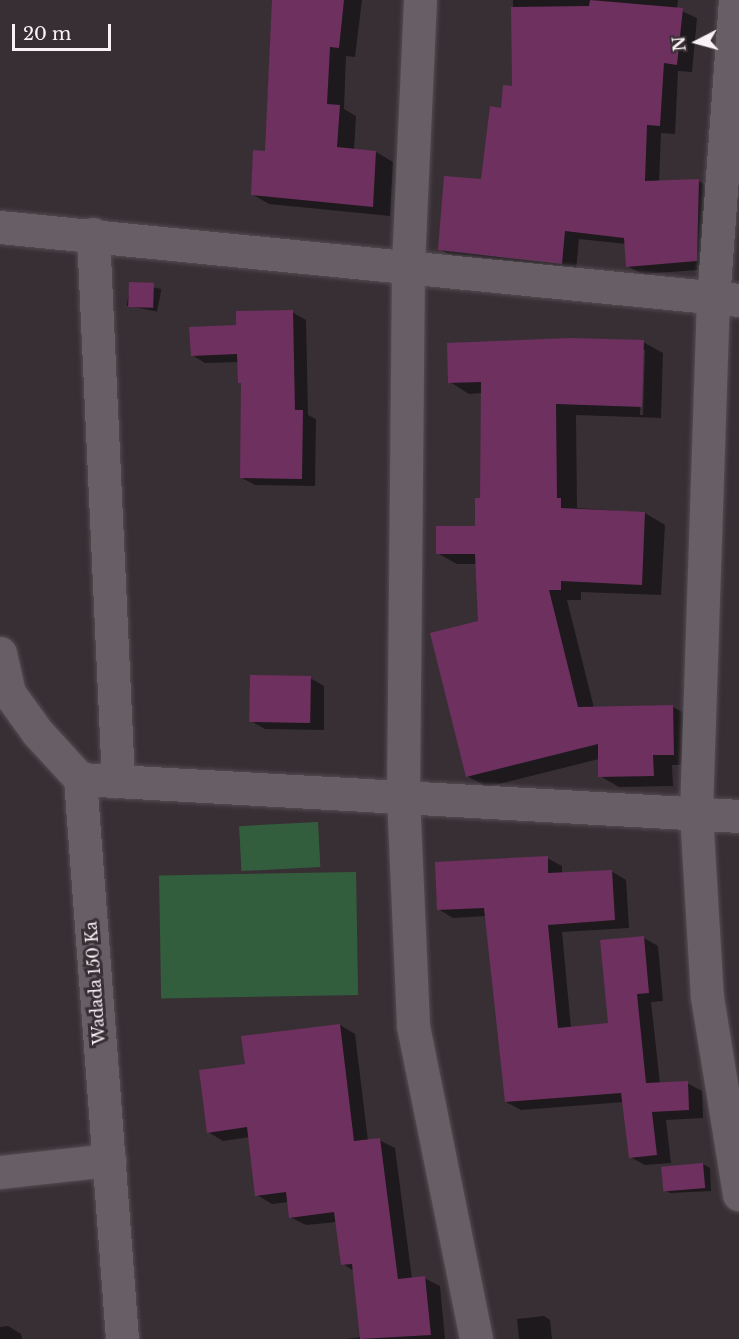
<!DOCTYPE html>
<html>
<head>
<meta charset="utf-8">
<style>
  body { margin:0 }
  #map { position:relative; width:739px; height:1339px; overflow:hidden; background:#382f35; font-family:"Libre Baskerville",serif }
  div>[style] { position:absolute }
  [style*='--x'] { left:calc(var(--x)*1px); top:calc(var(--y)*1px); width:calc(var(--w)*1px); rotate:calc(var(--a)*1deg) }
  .green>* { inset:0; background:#335e3d; transform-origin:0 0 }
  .shadow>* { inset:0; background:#0007; transform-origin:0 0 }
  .building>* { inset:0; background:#6e305f; transform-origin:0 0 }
  .roads { filter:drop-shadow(0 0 2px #534c51) drop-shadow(0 0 2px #534c51) }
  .minor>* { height:33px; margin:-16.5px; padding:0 16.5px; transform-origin:16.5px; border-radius:16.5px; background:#685e65 }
  .tertiary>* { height:33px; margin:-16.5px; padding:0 16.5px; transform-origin:16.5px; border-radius:16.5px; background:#685e65 }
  span { translate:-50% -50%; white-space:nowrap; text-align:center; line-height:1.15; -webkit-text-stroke:6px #382f35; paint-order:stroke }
  .street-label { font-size:16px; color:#f9f3f7 }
  .north { position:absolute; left:667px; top:12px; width:60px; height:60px; -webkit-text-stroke:4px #382f35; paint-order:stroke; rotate:264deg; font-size:16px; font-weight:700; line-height:24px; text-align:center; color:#f9f3f7 }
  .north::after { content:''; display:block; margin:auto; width:21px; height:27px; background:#f9f3f7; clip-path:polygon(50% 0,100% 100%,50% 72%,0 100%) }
  .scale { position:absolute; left:12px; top:24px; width:99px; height:27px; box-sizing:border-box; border:3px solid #f9f3f7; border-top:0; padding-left:8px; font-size:18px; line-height:21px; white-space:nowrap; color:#f9f3f7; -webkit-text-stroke:4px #382f35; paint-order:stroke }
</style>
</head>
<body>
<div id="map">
  <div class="green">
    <div style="left:318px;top:822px;width:45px;height:79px;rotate:87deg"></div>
    <div style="left:356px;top:872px;width:123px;height:197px;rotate:89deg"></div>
  </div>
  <div class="shadow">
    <div style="clip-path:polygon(274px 0,362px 0,355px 57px,346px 56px,344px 109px,356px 116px,354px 150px,376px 152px,393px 162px,390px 216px,269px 204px,252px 194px,267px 153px)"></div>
    <div style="clip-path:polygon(513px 0,678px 0,677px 9px,697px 18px,692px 72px,678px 71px,675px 134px,661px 133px,659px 182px,698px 181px,713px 189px,711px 269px,642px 274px,627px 266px,626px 244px,579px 239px,576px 271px,454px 258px,440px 249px,482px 181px,502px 110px,514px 88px)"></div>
    <div style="left:131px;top:283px;width:31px;height:23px;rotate:11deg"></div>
    <div style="clip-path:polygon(292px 312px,306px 320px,308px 415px,316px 419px,315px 486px,255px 485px,242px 478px,243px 384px,239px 382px,239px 362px,205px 363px,192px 355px,238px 327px)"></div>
    <div style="clip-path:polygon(evenodd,643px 342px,663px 353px,661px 418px,576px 415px,577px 508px,645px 513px,665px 525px,661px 595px,581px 592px,581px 600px,567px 600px,594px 708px,673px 707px,693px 718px,693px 765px,672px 765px,673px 786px,619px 787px,600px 776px,599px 759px,487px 787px,467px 776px,479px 622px,477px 564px,457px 564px,437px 553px,477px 527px,481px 500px,482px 393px,469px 394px,450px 382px,643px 342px,642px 350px,645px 350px,643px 415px,640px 415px,642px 350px)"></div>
    <div style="clip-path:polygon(310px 678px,324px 686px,324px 730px,265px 729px,251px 721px)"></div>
    <div style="clip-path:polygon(547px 858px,562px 866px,562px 874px,611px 871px,626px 880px,629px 928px,562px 932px,571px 1028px,609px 1025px,644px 938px,658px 946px,663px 1001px,651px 1002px,660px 1084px,687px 1083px,702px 1091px,703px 1118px,666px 1120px,671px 1163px,645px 1165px,630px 1157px,624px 1102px,521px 1110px,506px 1102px,486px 916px,453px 918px,438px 909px)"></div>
    <div style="clip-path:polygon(340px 1025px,355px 1034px,368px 1141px,379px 1140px,395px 1148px,412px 1279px,424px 1278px,440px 1286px,445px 1339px,346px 1339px,361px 1337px,354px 1271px,343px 1264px,337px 1222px,306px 1225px,290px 1217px,288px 1202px,272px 1204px,257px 1195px,250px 1137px,223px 1141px,208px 1132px,247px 1066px)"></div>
    <div style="clip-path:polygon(703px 1164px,710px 1168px,711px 1191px,670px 1193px,664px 1190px)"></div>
    <div style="clip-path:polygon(544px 1316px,550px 1320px,552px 1339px,519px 1339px,517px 1319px)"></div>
    <div style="clip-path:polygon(8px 1326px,21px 1334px,22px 1339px,0 1339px,0 1327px)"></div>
  </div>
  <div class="building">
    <div style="clip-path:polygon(272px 0,344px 0,339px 48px,330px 47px,327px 104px,340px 105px,337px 147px,376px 151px,373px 207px,251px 195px,253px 150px,265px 151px)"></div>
    <div style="clip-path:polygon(590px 0,683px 8px,677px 65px,664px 63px,660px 126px,647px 125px,645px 181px,699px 179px,697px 261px,626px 267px,624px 238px,565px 231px,562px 264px,438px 250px,444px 176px,481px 179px,490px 106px,501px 108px,503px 85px,512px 86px,511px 7px,589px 6px)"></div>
    <div style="left:129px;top:282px;width:25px;height:25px;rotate:2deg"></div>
    <div style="clip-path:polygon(293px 310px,295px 410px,303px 410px,302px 479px,240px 478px,241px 383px,238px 383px,237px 354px,191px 356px,189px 327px,236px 325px,236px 311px)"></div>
    <div style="clip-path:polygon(570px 338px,644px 340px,642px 407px,556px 404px,557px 498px,561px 498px,561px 508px,645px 512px,642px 585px,561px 581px,561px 590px,549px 590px,578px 707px,673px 705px,674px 755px,653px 755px,654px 776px,598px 777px,598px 744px,466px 777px,430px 633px,478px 621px,475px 554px,436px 554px,436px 526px,475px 526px,475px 498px,480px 498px,481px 382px,448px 383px,447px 343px)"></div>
    <div style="left:250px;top:675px;width:61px;height:47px;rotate:1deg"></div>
    <div style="clip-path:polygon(548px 856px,548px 873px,612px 870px,615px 920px,548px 925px,558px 1028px,608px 1023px,600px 940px,644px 936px,649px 993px,637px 994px,646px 1083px,688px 1081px,689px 1110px,652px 1112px,657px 1155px,629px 1158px,621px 1093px,505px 1102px,484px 908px,437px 910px,435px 862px)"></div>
    <div style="clip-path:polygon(340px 1024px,354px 1141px,380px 1138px,398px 1279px,425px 1276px,431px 1335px,360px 1339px,352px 1264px,341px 1265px,334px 1212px,289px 1218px,286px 1192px,255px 1196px,247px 1127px,207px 1133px,199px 1070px,245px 1064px,241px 1036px)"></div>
    <div style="left:703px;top:1163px;width:25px;height:42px;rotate:85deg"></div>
  </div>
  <div class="roads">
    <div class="minor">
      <div style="--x:420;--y:0;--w:266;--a:92.6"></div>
      <div style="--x:408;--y:266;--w:529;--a:90.54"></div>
      <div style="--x:403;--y:795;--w:231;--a:87.5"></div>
      <div style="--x:413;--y:1026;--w:319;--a:78.6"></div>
      <div style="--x:735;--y:0;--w:298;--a:94.2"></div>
      <div style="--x:713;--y:297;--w:516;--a:91.89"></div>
      <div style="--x:696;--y:813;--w:184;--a:86.6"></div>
      <div style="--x:707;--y:997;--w:200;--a:80.8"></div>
      <div style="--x:0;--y:227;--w:743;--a:5.64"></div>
      <div style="--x:93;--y:234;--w:548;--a:87.38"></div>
      <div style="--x:80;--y:779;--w:660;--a:3.21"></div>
      <div style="--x:0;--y:1172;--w:110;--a:-6.3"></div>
    </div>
    <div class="tertiary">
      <div style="--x:0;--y:653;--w:41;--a:77.3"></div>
      <div style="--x:9;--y:693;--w:48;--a:54.3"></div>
      <div style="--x:37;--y:732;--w:64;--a:47.5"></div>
      <div style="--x:80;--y:779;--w:562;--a:85.71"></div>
    </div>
  </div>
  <div class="street-label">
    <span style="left:95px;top:983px;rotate:-94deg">Wadada 150 Ka</span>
  </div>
  <div class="north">N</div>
  <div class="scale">20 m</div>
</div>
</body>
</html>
